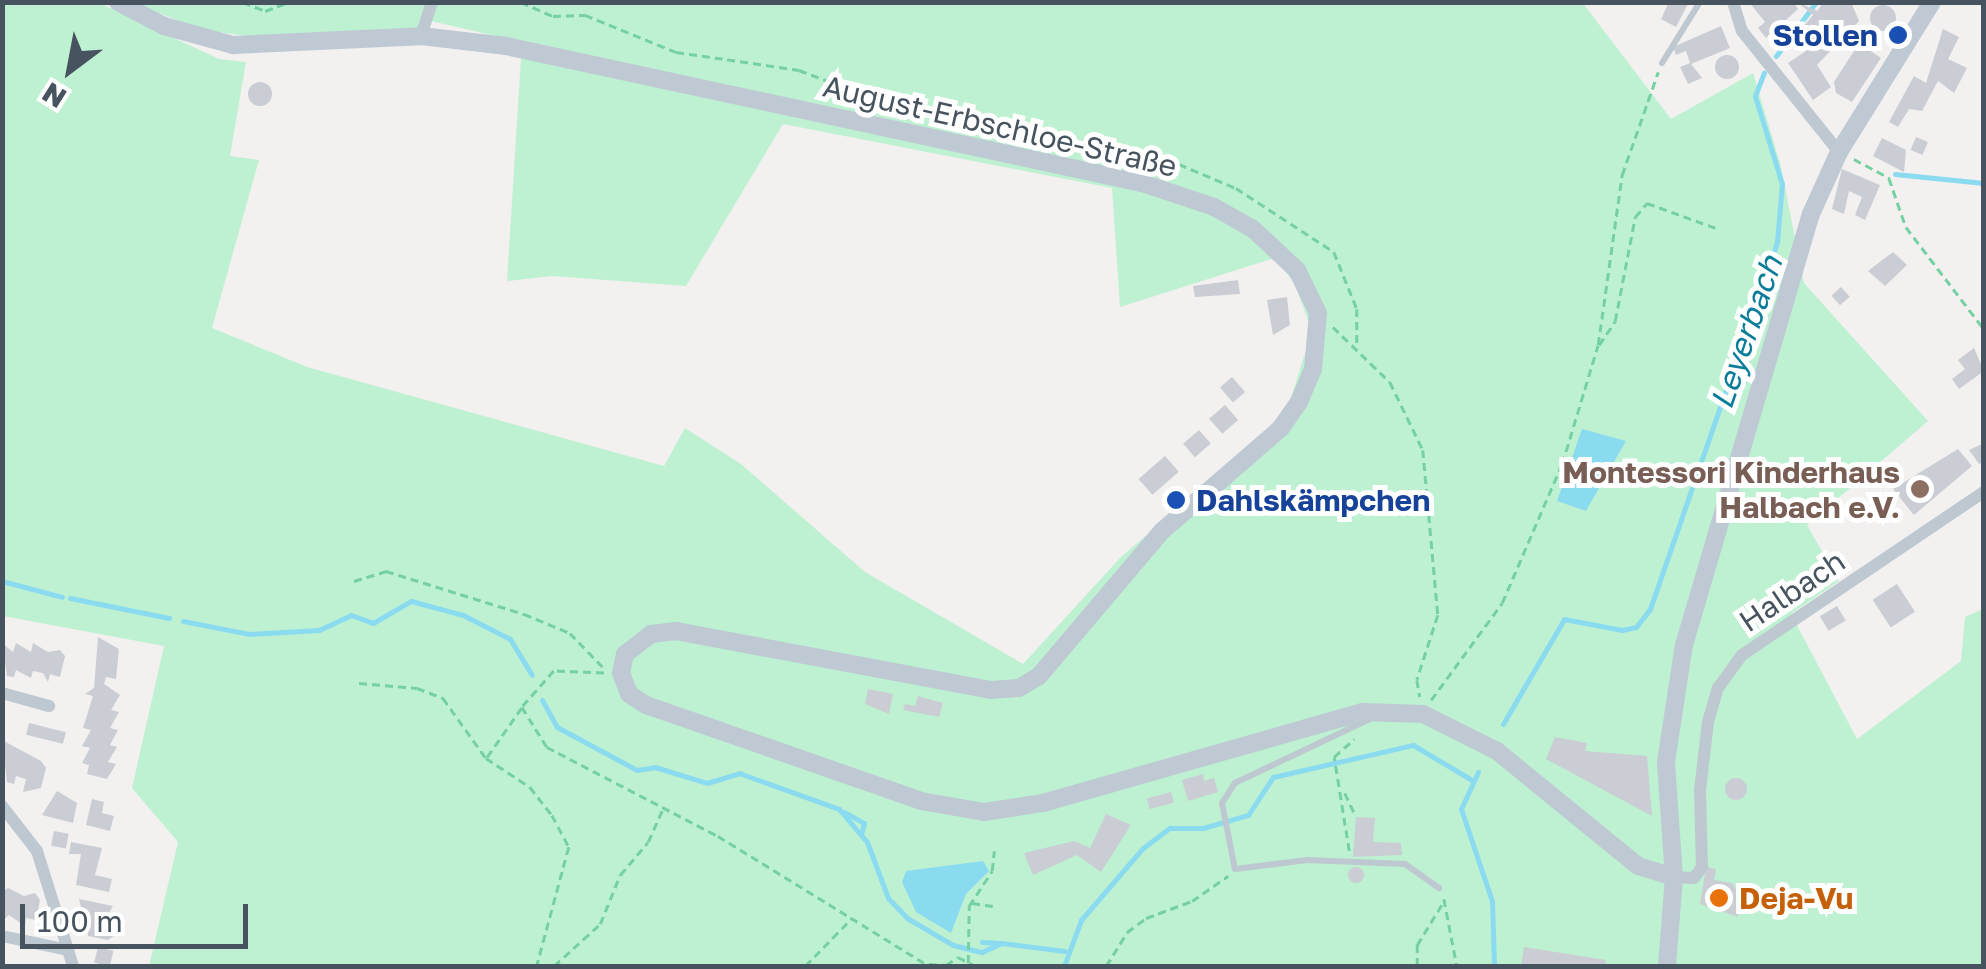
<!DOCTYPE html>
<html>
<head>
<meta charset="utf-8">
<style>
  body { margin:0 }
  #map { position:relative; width:1986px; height:969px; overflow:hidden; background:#f3f0f0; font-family:"Golos Text",sans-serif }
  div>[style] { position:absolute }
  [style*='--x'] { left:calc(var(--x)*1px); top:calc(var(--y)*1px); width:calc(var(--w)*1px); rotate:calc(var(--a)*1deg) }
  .green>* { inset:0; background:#bef1d1 }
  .water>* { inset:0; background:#8adbef }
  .stream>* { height:5px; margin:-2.5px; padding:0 2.5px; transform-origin:2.5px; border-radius:2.5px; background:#8adbef }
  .building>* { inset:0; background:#cacdd3; transform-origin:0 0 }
  .round { border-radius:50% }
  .path>* { height:2.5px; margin-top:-1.25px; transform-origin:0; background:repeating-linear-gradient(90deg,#75d0a2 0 8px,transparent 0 13px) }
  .lane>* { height:6px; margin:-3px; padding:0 3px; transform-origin:3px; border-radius:3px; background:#bec8d0 }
  .street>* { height:12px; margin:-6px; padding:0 6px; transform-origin:6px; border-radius:6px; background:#bec8d0 }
  .secondary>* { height:18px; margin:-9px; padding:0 9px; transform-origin:9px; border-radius:9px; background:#bec9d4 }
  .dots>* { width:28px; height:28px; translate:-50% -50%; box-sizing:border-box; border:5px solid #fff; border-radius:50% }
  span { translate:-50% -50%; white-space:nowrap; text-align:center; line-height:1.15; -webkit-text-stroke:10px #fff; paint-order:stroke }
  .transit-label { font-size:30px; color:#164399; font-weight:700 }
  .right { translate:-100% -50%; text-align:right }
  .left { translate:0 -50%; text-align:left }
  .street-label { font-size:30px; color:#47545f }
  .education-label { font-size:30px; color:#785e54; font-weight:700 }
  .food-label { font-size:30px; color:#c56008; font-weight:700 }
  .water-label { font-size:32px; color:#097d99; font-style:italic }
  .frame { position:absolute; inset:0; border:5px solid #47545f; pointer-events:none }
  .north { position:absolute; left:20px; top:20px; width:100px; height:100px; -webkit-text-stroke:8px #fff; paint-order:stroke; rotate:212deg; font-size:28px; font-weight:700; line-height:40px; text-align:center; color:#47545f }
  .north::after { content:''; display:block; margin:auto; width:35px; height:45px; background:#47545f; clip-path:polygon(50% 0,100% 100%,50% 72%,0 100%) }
  .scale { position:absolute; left:20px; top:904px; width:228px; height:45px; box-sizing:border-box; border:5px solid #47545f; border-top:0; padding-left:12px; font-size:30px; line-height:35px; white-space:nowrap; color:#47545f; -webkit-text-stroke:8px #fff; paint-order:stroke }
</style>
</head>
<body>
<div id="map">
  <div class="green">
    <div style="clip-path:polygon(1582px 2px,1671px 119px,1753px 73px,1780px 163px,1804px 283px,1928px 421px,1807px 525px,1839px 581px,1791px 614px,1857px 739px,1961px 661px,1965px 617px,1983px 609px,1983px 966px,149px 966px,178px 842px,132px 788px,164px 646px,3px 616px,2px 3px,99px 3px,219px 59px,246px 62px,230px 156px,259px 160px,212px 328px,307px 367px,664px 466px,685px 428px,741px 464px,865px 572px,1023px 664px,1120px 558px,1270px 428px,1289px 404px,1312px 331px,1294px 282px,1274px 258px,1120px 307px,1112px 188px,783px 124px,686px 286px,552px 276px,507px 281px,522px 42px,422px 19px,418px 28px,252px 37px,199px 29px,134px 3px)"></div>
  </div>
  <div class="water">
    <div style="clip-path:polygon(1582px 429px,1626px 441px,1586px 511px,1557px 501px)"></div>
    <div style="clip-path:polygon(983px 861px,989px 871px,966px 894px,951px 933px,916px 912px,902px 882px,906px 871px)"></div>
  </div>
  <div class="stream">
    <div style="--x:1776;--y:56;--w:67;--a:-53.5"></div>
    <div style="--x:1895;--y:174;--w:89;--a:5.8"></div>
    <div style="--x:2;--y:581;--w:62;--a:14.9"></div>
    <div style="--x:70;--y:598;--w:101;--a:11.4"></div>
    <div style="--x:183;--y:621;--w:67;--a:11.1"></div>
    <div style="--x:249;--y:634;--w:70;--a:-3.3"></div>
    <div style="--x:319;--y:630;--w:35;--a:-25"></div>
    <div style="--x:351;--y:615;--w:23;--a:20"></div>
    <div style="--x:373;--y:623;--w:44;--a:-30.1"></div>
    <div style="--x:411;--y:601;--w:54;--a:15.1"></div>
    <div style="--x:463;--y:615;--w:53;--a:27.1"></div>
    <div style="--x:510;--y:639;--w:42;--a:58.6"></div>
    <div style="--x:542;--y:700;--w:31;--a:61"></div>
    <div style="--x:557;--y:727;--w:91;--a:28.3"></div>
    <div style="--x:637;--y:770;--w:18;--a:-9"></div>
    <div style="--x:655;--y:767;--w:54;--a:17.1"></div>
    <div style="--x:707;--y:783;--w:34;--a:-17"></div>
    <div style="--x:739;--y:773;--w:106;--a:19.8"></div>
    <div style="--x:839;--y:809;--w:43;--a:49.7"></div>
    <div style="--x:867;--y:842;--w:60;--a:69.4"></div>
    <div style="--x:888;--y:898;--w:28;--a:46"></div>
    <div style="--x:907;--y:918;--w:53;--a:30.4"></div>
    <div style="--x:953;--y:945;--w:30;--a:14"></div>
    <div style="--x:982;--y:952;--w:21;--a:-25"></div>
    <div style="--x:1001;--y:943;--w:64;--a:7.1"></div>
    <div style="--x:1503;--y:724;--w:121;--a:-59.8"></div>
    <div style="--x:1564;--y:619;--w:59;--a:10.7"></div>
    <div style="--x:1622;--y:630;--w:14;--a:-12"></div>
    <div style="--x:1636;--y:627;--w:23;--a:-52"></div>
    <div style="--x:1650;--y:609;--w:388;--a:-70.9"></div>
    <div style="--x:1777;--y:242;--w:58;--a:-85.1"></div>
    <div style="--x:1782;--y:184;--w:92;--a:-107.1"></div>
    <div style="--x:1755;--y:96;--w:25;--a:-69"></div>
    <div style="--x:1478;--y:772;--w:41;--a:114.7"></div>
    <div style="--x:1461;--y:809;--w:97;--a:71.4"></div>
    <div style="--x:1492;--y:901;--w:65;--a:88.2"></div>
    <div style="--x:844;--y:812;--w:23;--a:29"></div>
    <div style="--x:864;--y:823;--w:11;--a:105"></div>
    <div style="--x:982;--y:942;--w:17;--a:3"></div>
    <div style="--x:1064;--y:966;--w:49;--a:-69.7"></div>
    <div style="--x:1081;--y:920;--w:95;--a:-49.3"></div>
    <div style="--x:1143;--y:848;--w:34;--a:-37"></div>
    <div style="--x:1170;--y:828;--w:33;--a:0"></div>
    <div style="--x:1203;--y:828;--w:47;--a:-16.1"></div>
    <div style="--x:1248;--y:815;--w:45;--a:-56.7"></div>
    <div style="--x:1273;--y:777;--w:144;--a:-12.9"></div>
    <div style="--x:1413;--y:745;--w:69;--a:30.7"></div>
  </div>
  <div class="building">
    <div style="clip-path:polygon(1669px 2px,1689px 2px,1676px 27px,1661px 19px)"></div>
    <div style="clip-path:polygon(1749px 2px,1793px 2px,1798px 9px,1766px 38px,1758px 28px,1765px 22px)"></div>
    <div style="clip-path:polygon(1797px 2px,1817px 11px,1824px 2px,1851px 2px,1859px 21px,1817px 65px,1831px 87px,1813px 100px,1788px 63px,1806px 51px,1801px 42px,1790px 43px,1813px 15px)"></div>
    <div class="round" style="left:1870px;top:5px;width:26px;height:26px"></div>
    <div style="clip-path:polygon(1721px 26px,1730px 48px,1691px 64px,1702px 78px,1688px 84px,1680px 67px,1690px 63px,1686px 51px,1676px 55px,1673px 47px)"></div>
    <div style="clip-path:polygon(1943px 29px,1959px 37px,1948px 59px,1967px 68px,1954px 93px,1938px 81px,1922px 111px,1909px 109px,1898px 127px,1889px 122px,1914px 76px,1926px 83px)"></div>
    <div style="clip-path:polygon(1866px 48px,1881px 58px,1852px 102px,1836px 93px,1834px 82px,1854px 51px)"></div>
    <div class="round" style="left:1715px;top:55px;width:24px;height:24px"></div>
    <div class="round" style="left:248px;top:82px;width:24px;height:24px"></div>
    <div style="left:1916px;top:137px;width:13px;height:14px;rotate:23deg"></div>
    <div style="clip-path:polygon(1882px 138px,1906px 150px,1904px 172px,1873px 156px)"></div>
    <div style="clip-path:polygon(1842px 169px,1880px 185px,1865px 220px,1855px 215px,1862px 197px,1849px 191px,1844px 214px,1832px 209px)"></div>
    <div style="clip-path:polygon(1893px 252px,1907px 265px,1885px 286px,1868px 271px)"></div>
    <div style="clip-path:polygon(1238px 280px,1240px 294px,1195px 297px,1193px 286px)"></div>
    <div style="left:1841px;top:287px;width:13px;height:13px;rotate:48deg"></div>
    <div style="clip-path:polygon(1287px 297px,1290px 325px,1273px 335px,1267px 300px)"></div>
    <div style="clip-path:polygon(1974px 348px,1984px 371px,1959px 389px,1952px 379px,1965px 369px,1958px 360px)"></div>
    <div style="left:1232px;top:377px;width:20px;height:16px;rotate:49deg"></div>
    <div style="left:1225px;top:405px;width:20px;height:21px;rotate:49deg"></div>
    <div style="left:1199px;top:430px;width:18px;height:21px;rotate:49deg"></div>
    <div style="clip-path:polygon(1984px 443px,1984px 461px,1979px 464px,1969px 450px)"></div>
    <div style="clip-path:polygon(1958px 449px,1972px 466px,1914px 515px,1893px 489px)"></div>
    <div style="left:1165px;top:456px;width:21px;height:35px;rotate:49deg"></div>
    <div style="left:1897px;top:584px;width:33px;height:29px;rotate:57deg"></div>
    <div style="left:1837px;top:606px;width:17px;height:20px;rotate:59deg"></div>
    <div style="clip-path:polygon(98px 637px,119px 649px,116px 679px,106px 677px,104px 684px,120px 695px,111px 710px,119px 712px,110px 728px,118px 730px,110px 745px,117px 747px,108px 762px,116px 764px,107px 779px,87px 774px,89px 765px,82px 763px,90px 748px,82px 746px,91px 730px,83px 728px,93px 696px,85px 694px,94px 688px)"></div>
    <div style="clip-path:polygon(2px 643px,13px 652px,16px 643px,31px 652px,33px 643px,48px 652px,60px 650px,65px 656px,60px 677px,50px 674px,48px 682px,43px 673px,33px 671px,31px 678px,16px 670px,14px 677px,7px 676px)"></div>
    <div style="clip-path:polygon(868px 689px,893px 694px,889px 714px,865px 704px)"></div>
    <div style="clip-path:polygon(918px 696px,943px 703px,939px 717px,903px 710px,905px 704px,915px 706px)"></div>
    <div style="left:29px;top:723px;width:38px;height:12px;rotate:14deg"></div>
    <div style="clip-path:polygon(1555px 737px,1587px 743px,1585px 751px,1647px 756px,1652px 816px,1546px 759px)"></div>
    <div style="clip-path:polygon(2px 740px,41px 761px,46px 768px,41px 788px,23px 792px,26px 779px,16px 776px,14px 784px,7px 782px)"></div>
    <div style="clip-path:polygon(1203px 774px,1204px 781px,1214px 778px,1218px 792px,1188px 801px,1182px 780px)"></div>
    <div class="round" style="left:1725px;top:778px;width:22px;height:22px"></div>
    <div style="clip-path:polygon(57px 791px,77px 803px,73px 823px,42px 815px)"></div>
    <div style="left:1171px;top:792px;width:11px;height:25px;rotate:75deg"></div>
    <div style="clip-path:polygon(92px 799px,104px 802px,102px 813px,114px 816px,110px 831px,86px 825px)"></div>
    <div style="clip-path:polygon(1106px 814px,1131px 825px,1101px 872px,1077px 855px,1033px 875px,1024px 853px,1074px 841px,1090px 848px)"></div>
    <div style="clip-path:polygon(1356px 817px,1375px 818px,1373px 842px,1401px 843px,1402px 855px,1353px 857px)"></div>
    <div style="left:54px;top:831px;width:15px;height:15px;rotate:11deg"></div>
    <div style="clip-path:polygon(71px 842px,102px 848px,95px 875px,112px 879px,109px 892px,76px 885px,81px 854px,69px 854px)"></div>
    <div style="clip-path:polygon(1706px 867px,1716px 869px,1714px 880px,1732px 883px,1738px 892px,1738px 917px,1700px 904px)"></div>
    <div class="round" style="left:1348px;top:867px;width:16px;height:16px"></div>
    <div style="clip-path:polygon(8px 888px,24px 896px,35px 893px,40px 900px,36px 920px,26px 918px,25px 926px,9px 915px,2px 921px,2px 892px)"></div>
    <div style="clip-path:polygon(79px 899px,113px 906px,104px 922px,117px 925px,115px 935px,108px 940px,88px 936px)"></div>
    <div style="left:98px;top:947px;width:16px;height:16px;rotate:14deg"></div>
    <div style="clip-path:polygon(1524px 947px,1606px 960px,1605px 966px,1521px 966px)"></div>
  </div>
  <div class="path">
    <div style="--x:243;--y:2;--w:24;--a:22"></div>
    <div style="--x:265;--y:11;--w:25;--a:-21"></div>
    <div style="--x:521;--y:2;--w:35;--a:24"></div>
    <div style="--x:553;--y:16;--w:32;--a:-2"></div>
    <div style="--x:585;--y:15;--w:98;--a:22.1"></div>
    <div style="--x:676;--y:52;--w:124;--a:8.3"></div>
    <div style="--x:799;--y:70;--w:98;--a:20.8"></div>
    <div style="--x:891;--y:105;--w:59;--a:4.8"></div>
    <div style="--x:950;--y:110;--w:118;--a:14.7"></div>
    <div style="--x:1064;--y:140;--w:92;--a:8.7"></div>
    <div style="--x:1155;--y:154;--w:88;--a:22.8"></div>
    <div style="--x:1236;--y:188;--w:117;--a:33.1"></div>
    <div style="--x:1334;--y:252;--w:61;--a:68"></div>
    <div style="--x:1357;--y:309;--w:39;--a:90"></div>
    <div style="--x:1854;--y:159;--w:40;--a:28"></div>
    <div style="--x:1889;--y:178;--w:52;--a:70.9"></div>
    <div style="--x:1906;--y:227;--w:128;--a:52.6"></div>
    <div style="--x:1333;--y:327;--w:79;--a:44"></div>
    <div style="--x:1390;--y:382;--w:76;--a:64.1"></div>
    <div style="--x:1423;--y:450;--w:166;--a:84.8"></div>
    <div style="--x:1438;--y:615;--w:68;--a:107.9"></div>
    <div style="--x:1417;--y:680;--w:17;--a:80"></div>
    <div style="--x:1599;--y:345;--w:29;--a:-56"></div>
    <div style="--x:1615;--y:321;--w:106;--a:-79.1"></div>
    <div style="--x:1635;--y:217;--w:18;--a:-49"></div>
    <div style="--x:1647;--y:203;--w:73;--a:19.9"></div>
    <div style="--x:354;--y:581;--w:34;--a:-17"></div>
    <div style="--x:386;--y:571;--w:145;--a:17.3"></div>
    <div style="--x:524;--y:614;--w:50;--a:22.4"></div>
    <div style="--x:570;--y:633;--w:47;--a:45.9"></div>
    <div style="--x:604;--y:673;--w:50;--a:-177.7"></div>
    <div style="--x:554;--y:671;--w:48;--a:131.6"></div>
    <div style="--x:522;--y:707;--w:47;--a:58"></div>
    <div style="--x:547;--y:747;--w:193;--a:27.5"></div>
    <div style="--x:718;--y:836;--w:248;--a:31.6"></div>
    <div style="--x:359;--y:683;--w:58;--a:4.9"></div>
    <div style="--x:417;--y:688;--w:28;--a:21"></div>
    <div style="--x:443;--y:698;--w:74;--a:54.4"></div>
    <div style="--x:486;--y:758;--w:53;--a:33.4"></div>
    <div style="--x:530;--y:787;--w:36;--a:52"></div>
    <div style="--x:552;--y:815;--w:36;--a:62"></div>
    <div style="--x:569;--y:847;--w:123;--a:105.1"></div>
    <div style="--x:1431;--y:700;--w:120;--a:-53.8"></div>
    <div style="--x:1502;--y:603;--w:151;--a:-66.7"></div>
    <div style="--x:1562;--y:464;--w:124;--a:-73.2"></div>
    <div style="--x:1598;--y:345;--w:172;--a:-82"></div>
    <div style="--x:1622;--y:175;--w:109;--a:-70.7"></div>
    <div style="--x:487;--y:757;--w:61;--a:-55"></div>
    <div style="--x:1345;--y:793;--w:23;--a:65"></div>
    <div style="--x:1349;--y:851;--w:95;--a:-99.1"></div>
    <div style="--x:1334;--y:757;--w:27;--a:-42"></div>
    <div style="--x:1444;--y:899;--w:68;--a:79"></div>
    <div style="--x:972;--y:903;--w:21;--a:8"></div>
    <div style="--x:968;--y:963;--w:57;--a:-89"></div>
    <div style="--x:969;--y:906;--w:42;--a:-56.7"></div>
    <div style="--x:992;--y:871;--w:20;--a:-84"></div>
    <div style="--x:929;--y:964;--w:17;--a:3"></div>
    <div style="--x:946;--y:965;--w:14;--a:-34"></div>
    <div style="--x:958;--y:957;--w:20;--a:27"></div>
    <div style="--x:554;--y:966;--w:62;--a:-42.4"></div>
    <div style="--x:600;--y:924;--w:53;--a:-67.8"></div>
    <div style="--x:620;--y:875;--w:43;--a:-49.7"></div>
    <div style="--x:648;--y:842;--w:37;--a:-66"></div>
    <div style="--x:805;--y:966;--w:67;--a:-45.6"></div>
    <div style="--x:1106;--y:966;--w:40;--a:-58"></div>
    <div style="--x:1127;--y:932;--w:24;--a:-36"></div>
    <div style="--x:1146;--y:918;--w:49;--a:-20.3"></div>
    <div style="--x:1192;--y:901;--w:44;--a:-34.8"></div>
    <div style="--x:1417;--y:966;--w:21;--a:-90"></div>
    <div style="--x:1417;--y:945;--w:52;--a:-58.5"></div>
  </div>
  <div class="lane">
    <div style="--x:1662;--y:63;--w:72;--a:-58.1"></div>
    <div style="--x:1374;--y:717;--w:154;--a:154.6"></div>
    <div style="--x:1235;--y:783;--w:24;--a:123"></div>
    <div style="--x:1222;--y:803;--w:67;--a:78.9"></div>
    <div style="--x:1235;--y:869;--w:73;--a:-7.1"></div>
    <div style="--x:1307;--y:860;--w:98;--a:2.3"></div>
    <div style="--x:1405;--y:864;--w:42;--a:35.2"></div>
  </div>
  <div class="street">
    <div style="--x:1733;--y:2;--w:30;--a:73"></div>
    <div style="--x:1742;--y:31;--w:155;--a:51.3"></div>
    <div style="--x:421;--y:36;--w:36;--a:-72"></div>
    <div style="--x:2;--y:693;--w:49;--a:15.5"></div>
    <div style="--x:2;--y:806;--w:57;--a:52.1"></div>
    <div style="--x:37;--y:851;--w:121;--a:72.6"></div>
    <div style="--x:1674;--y:877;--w:20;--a:3"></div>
    <div style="--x:1694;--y:878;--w:14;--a:-54"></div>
    <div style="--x:1702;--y:867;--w:77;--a:-91.5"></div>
    <div style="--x:1700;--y:790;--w:68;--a:-83.3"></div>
    <div style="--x:1708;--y:722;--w:35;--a:-74"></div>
    <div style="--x:1718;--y:688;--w:41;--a:-54"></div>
    <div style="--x:1742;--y:655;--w:292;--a:-34"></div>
    <div style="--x:2;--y:936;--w:67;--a:12"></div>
  </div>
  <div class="secondary">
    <div style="--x:118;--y:2;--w:52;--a:27.6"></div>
    <div style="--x:164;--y:26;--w:72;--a:15.4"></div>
    <div style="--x:233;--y:45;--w:188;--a:-2.7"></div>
    <div style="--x:421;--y:36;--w:86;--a:6.7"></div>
    <div style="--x:506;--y:46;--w:651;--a:12.16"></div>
    <div style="--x:1142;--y:183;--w:76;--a:18.4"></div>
    <div style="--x:1214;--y:207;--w:45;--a:29.4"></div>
    <div style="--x:1253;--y:229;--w:60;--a:43"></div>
    <div style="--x:1297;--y:270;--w:48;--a:64"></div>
    <div style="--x:1318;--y:313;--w:56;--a:95.1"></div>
    <div style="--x:1313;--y:369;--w:36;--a:113"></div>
    <div style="--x:1299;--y:402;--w:32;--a:125"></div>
    <div style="--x:1281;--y:428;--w:157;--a:139.1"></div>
    <div style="--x:1162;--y:531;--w:190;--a:130.3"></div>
    <div style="--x:1039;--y:676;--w:23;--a:149"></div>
    <div style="--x:1019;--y:688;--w:28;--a:176"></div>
    <div style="--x:991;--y:690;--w:320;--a:-169.4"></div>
    <div style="--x:676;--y:631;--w:25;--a:173"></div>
    <div style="--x:651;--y:634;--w:33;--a:142"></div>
    <div style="--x:625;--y:654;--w:19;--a:102"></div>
    <div style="--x:621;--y:673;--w:22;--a:69"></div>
    <div style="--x:629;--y:694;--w:20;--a:33"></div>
    <div style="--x:646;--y:705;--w:291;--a:19.2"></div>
    <div style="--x:921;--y:801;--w:64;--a:9.9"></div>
    <div style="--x:984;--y:812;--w:60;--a:-8.7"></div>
    <div style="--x:1043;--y:803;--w:333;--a:-15.9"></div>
    <div style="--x:1363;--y:712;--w:60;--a:1.9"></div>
    <div style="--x:1423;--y:714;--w:83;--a:26.6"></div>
    <div style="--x:1497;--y:751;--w:182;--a:39.2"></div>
    <div style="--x:1638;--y:866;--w:38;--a:17"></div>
    <div style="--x:1667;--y:966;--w:89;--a:-85.5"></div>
    <div style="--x:1674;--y:877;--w:115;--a:-94"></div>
    <div style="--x:1666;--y:762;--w:118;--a:-81.3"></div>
    <div style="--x:1684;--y:645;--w:449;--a:-73.6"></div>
    <div style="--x:1811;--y:214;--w:68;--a:-65.7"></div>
    <div style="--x:1839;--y:152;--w:176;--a:-58.2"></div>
  </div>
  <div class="dots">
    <div style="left:1898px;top:35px;background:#1a4fb4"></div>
    <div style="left:1920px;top:489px;background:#8d6e63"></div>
    <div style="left:1176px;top:500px;background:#1a4fb4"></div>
    <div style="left:1719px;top:898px;background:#e8710a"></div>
  </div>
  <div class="transit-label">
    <span class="right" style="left:1878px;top:35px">Stollen</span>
    <span class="left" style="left:1196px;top:500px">Dahlskämpchen</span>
  </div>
  <div class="street-label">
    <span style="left:1000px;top:126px;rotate:13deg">August-Erbschloe-Straße</span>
    <span style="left:1792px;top:591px;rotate:-34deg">Halbach</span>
  </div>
  <div class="education-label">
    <span class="right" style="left:1900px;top:489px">Montessori Kinderhaus<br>Halbach e.V.</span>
  </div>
  <div class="food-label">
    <span class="left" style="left:1739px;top:898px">Deja-Vu</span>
  </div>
  <div class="water-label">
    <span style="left:1746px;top:332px;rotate:-71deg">Leyerbach</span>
  </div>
  <div class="frame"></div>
  <div class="north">N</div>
  <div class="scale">100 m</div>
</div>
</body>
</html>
